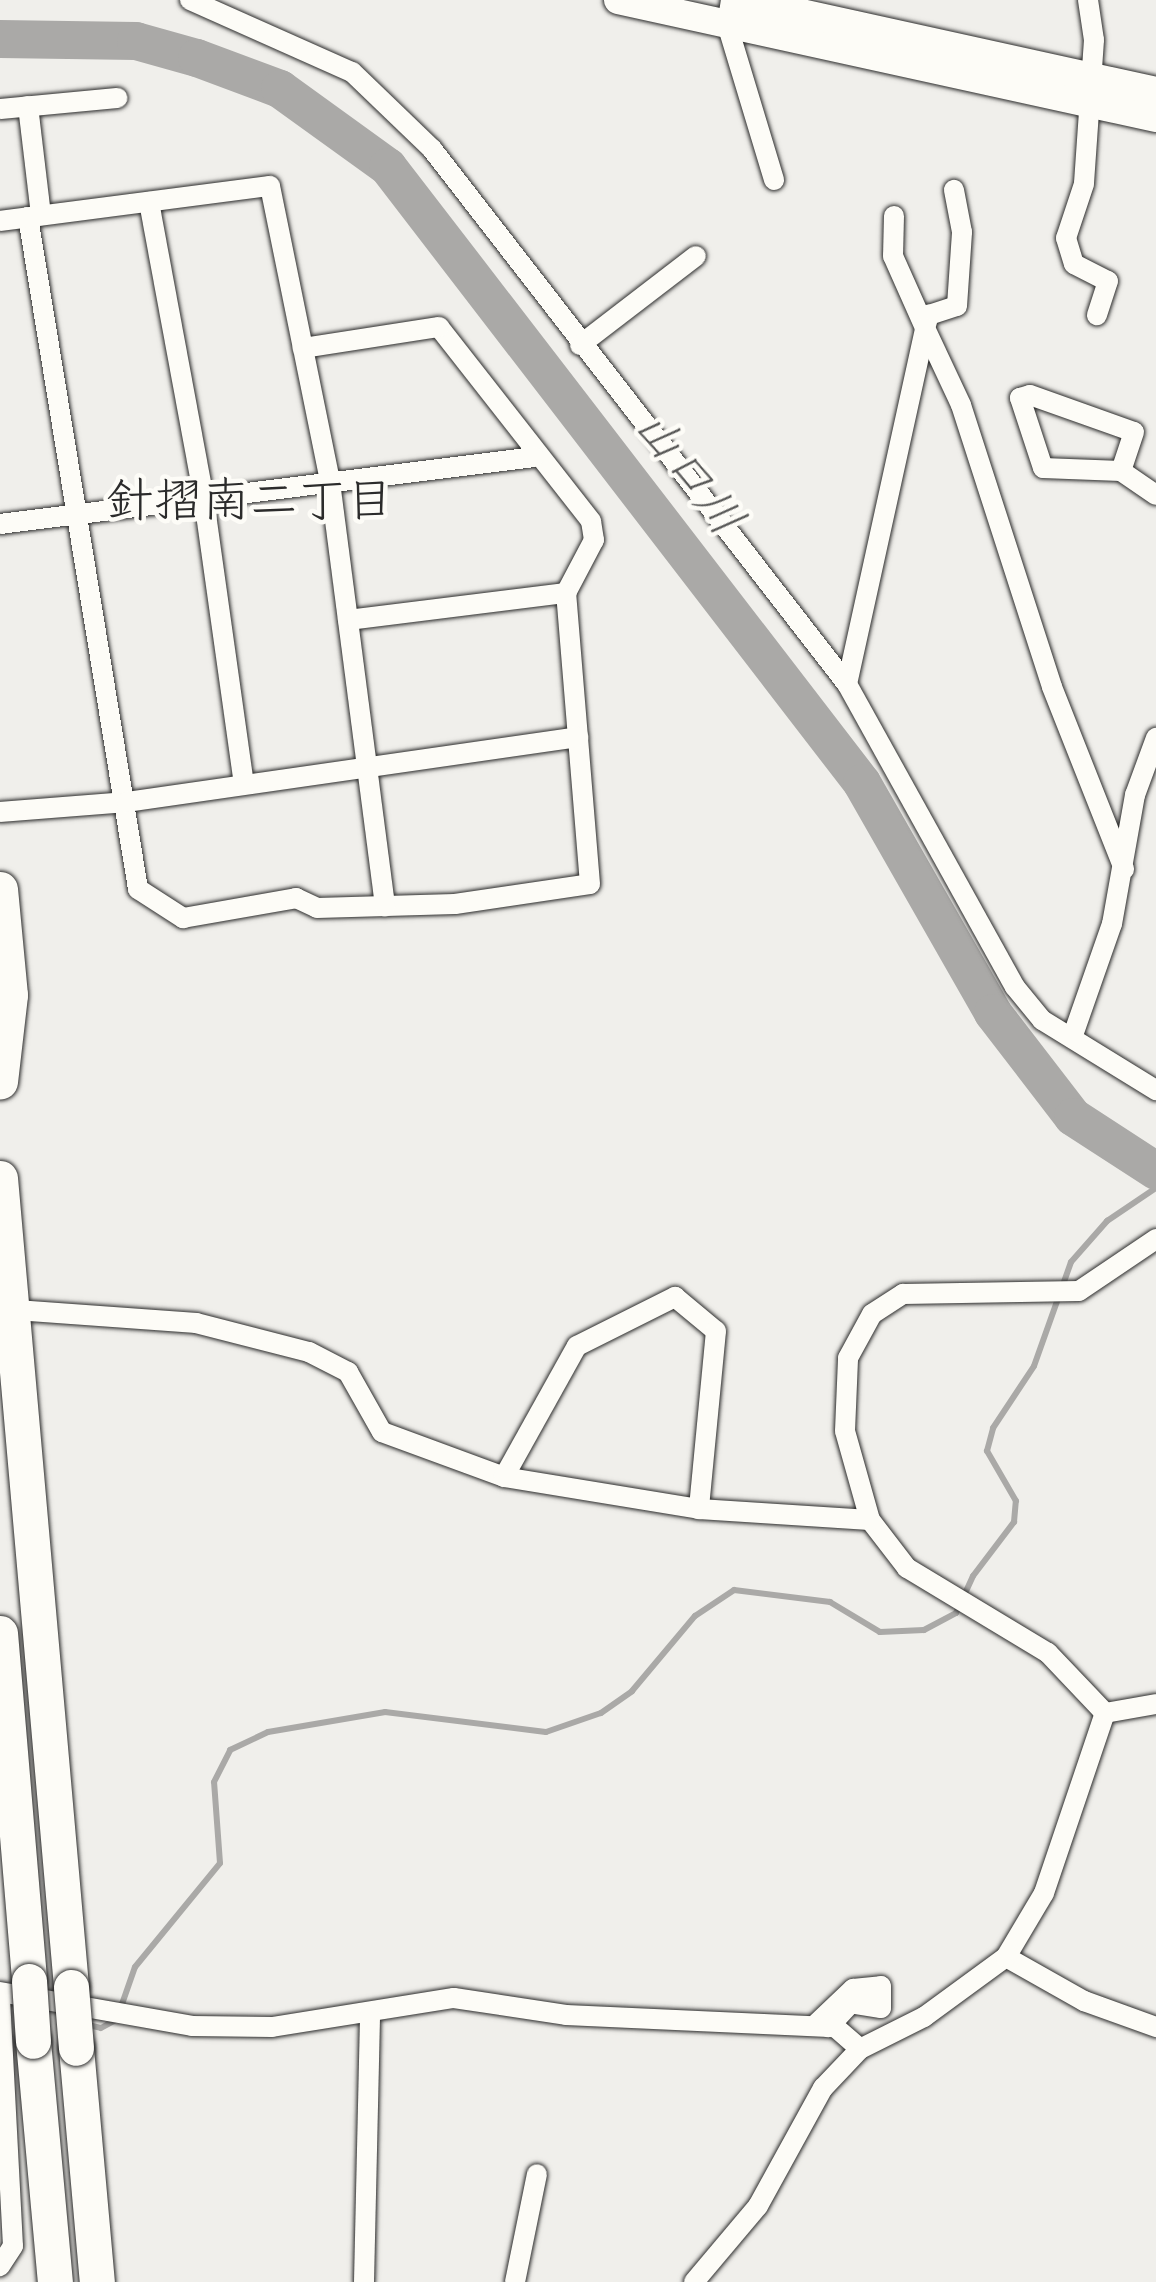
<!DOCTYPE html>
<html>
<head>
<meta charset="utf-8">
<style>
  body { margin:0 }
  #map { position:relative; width:1156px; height:2282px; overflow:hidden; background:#f0efeb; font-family:"Indie Flower","Klee One",sans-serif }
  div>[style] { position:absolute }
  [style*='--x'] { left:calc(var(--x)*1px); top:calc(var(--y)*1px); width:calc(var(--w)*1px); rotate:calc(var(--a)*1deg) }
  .stream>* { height:6px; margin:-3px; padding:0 3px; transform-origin:3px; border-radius:3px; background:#aaa9a7 }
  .river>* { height:38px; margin:-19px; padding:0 19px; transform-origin:19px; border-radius:19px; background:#aaa9a7 }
  .roads { filter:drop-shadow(0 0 2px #2b2b2b) drop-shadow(0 0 2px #2b2b2b) }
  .street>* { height:20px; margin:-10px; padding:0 10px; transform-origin:10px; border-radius:10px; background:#fdfcf7 }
  .secondary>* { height:28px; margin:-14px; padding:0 14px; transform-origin:14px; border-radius:14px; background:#fdfcf7 }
  .highway>* { height:35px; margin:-17.5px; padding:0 17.5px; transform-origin:17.5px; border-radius:17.5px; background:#fdfcf7 }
  .bridges { filter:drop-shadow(0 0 2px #2b2b2b) drop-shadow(0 0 2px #2b2b2b) }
  .highway-bridge>* { height:35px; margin:-17.5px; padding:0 17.5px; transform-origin:17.5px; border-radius:17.5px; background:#fdfcf7 }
  span { translate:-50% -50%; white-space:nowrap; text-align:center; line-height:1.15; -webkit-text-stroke:9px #fdfcf7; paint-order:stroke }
  .water-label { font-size:48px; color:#575756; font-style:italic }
  .neighbourhood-label { font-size:48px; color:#2b2b2b }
</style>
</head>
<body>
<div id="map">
  <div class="stream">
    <div style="--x:121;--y:2007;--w:42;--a:-70.7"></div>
    <div style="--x:135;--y:1967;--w:134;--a:-50.7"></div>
    <div style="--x:220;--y:1863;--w:81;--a:-94.2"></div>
    <div style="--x:214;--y:1782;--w:36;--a:-63"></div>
    <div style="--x:230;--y:1750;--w:42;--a:-25.3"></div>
    <div style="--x:268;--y:1732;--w:119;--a:-9.7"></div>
    <div style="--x:385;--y:1712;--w:162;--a:7.1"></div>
    <div style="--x:546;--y:1732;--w:58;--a:-19.1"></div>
    <div style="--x:601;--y:1713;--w:38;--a:-35"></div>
    <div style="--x:632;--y:1691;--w:98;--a:-50"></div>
    <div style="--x:695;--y:1616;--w:47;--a:-33.7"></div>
    <div style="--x:734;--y:1590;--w:97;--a:7.1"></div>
    <div style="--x:830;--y:1602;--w:58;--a:31"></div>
    <div style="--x:880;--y:1632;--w:44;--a:-2.6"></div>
    <div style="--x:924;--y:1630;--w:36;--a:-28"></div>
    <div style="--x:956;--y:1613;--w:41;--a:-65.3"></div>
    <div style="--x:973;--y:1576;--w:68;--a:-52.8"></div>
    <div style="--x:1014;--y:1522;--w:21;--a:-85"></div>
    <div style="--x:1016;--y:1501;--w:58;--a:-120.1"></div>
    <div style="--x:987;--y:1451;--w:24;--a:-75"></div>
    <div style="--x:993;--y:1428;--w:74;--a:-56.5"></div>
    <div style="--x:1034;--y:1366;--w:110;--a:-70.4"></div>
    <div style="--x:1071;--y:1262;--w:55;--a:-48.7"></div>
    <div style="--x:1107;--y:1221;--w:59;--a:-34"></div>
    <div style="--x:84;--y:2024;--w:17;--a:13"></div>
    <div style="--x:101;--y:2028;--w:18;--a:-29"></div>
  </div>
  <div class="river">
    <div style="--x:0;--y:39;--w:136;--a:0.8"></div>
    <div style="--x:136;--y:41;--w:63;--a:15.6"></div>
    <div style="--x:197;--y:58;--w:89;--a:20.5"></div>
    <div style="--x:280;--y:89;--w:133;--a:35.8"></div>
    <div style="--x:388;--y:167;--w:777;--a:52.42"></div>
    <div style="--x:862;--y:783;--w:265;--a:60.3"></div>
    <div style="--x:993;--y:1013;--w:131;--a:52.4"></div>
    <div style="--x:1073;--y:1117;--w:99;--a:33"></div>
  </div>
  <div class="roads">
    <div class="street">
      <div style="--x:190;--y:0;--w:177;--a:24"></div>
      <div style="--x:352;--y:72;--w:111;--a:43.9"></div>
      <div style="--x:432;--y:149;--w:677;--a:52.2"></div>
      <div style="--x:847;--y:684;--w:346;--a:61"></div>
      <div style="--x:1015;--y:987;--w:43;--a:50.7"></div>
      <div style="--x:1042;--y:1020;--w:134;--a:31.6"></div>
      <div style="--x:731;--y:0;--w:24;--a:99"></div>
      <div style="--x:727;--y:24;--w:163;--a:73.2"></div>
      <div style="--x:1088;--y:0;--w:40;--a:81.5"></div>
      <div style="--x:1094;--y:40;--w:144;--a:94"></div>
      <div style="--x:1084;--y:184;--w:57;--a:108.4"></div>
      <div style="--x:1066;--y:238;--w:27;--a:73"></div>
      <div style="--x:1074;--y:264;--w:38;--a:27"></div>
      <div style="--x:1108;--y:281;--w:36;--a:108"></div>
      <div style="--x:28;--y:106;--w:110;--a:83.2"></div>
      <div style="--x:0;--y:109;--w:118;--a:-5.4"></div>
      <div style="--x:149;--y:202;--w:303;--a:79.5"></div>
      <div style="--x:204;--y:500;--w:287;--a:82"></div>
      <div style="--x:894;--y:216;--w:40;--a:91.4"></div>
      <div style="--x:893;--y:256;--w:79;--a:66"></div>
      <div style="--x:28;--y:217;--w:681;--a:80.7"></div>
      <div style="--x:138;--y:889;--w:54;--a:32.8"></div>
      <div style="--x:183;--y:918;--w:115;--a:-10"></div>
      <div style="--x:296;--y:898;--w:23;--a:25"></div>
      <div style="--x:317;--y:908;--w:138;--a:-1.7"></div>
      <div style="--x:455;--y:904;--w:136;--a:-8.4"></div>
      <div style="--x:590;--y:884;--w:292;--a:-94.7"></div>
      <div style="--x:566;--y:593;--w:60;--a:-62.2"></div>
      <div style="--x:594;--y:540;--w:19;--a:-99"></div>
      <div style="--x:591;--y:521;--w:246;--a:-128.1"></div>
      <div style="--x:439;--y:327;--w:138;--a:171.2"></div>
      <div style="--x:0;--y:221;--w:272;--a:-7.4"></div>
      <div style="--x:270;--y:186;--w:302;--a:78.5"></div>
      <div style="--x:330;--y:482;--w:428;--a:82.6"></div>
      <div style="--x:925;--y:328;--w:14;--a:-73"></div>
      <div style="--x:929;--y:315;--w:29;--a:-18"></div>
      <div style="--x:957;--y:306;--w:74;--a:-86.1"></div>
      <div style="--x:962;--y:232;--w:43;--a:-100.8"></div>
      <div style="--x:580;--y:345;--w:146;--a:-37.5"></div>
      <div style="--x:1030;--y:395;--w:110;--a:19.6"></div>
      <div style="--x:1134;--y:432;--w:41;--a:108.4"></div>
      <div style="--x:1121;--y:471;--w:78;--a:-177.8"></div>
      <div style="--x:1043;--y:468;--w:74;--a:-108.2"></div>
      <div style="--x:1020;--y:398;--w:10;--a:-17"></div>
      <div style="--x:1121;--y:471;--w:42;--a:34.4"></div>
      <div style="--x:0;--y:524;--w:538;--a:-7.15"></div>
      <div style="--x:348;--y:620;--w:220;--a:-7.1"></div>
      <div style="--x:847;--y:684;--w:364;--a:-77.6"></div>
      <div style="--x:925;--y:328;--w:85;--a:64.9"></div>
      <div style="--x:961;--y:405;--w:296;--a:72.1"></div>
      <div style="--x:1052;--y:687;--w:196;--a:68.4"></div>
      <div style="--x:0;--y:812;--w:127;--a:-4.5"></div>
      <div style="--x:127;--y:802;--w:456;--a:-8.2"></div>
      <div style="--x:1072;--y:1038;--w:121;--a:-70.7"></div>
      <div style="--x:1112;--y:924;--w:131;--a:-79.9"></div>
      <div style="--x:1135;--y:795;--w:61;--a:-69.8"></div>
      <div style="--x:2;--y:1309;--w:195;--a:4.1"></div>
      <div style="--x:196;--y:1323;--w:117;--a:14.4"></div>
      <div style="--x:309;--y:1352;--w:44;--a:27.1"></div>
      <div style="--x:348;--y:1372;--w:69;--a:60.5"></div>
      <div style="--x:382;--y:1432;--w:130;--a:20.2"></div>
      <div style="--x:504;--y:1477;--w:198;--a:9.3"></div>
      <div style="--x:699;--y:1509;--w:171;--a:3.7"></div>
      <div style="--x:504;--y:1477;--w:150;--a:-60.9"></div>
      <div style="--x:577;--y:1346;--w:110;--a:-26.6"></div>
      <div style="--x:675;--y:1297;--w:53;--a:39.7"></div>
      <div style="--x:716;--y:1331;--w:179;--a:95.5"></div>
      <div style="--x:1105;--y:1713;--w:52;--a:-10"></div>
      <div style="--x:1006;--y:1957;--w:90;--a:29.4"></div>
      <div style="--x:1084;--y:2001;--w:77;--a:19.9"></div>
      <div style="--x:0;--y:1992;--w:195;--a:10"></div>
      <div style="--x:192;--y:2026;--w:80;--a:0.7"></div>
      <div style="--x:272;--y:2027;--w:184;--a:-9.1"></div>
      <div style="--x:454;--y:1998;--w:113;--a:8.6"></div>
      <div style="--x:566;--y:2015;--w:269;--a:2.6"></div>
      <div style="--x:835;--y:2027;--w:33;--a:41"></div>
      <div style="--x:0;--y:1998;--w:248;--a:87"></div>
      <div style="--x:13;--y:2246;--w:24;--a:123"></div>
      <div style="--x:814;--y:2026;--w:54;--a:-43.5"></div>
      <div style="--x:853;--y:1989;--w:28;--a:-6"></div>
      <div style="--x:881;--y:1986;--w:22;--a:90"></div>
      <div style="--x:881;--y:2008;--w:30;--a:-171"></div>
      <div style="--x:851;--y:2003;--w:33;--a:133"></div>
      <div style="--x:364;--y:2282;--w:268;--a:-88.7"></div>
      <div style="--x:515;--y:2282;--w:110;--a:-78.5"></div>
      <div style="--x:694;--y:2282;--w:99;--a:-49.9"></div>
      <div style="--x:758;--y:2206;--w:135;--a:-61.2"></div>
      <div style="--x:823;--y:2088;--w:54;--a:-46.5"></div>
      <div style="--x:860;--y:2049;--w:72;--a:-26.6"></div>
      <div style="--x:924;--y:2017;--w:102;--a:-36.2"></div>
      <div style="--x:1006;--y:1957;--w:74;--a:-59.3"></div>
      <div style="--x:1044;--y:1893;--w:190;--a:-71.3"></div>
      <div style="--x:1105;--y:1713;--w:83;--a:-133.5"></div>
      <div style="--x:1048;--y:1653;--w:165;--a:-148.9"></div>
      <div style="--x:907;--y:1568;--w:61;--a:-127.6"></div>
      <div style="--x:870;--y:1520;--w:92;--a:-105.7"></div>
      <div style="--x:845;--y:1431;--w:73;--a:-87.6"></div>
      <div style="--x:848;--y:1358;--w:50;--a:-61.4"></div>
      <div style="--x:872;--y:1314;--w:37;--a:-33"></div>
      <div style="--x:903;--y:1294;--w:176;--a:-1"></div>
      <div style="--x:1079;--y:1291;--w:93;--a:-34"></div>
    </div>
    <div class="secondary">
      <div style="--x:618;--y:0;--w:551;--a:12.37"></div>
      <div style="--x:742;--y:0;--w:424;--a:12.4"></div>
    </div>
    <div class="highway">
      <div style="--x:0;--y:889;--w:106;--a:84.6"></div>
      <div style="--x:10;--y:995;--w:87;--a:96.6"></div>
      <div style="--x:0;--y:1178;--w:812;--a:84.98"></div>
      <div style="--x:0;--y:1633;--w:349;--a:85.2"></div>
      <div style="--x:33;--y:2041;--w:242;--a:84.8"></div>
      <div style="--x:76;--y:2048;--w:235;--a:84.9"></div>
    </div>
  </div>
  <div class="bridges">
    <div class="highway-bridge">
      <div style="--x:29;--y:1981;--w:60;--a:86.2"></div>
      <div style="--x:71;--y:1987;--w:61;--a:85.3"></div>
    </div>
  </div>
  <div class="water-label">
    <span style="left:686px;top:475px;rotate:52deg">山口川</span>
  </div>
  <div class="neighbourhood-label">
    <span style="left:250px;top:505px">針摺南二丁目</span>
  </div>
</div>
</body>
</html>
